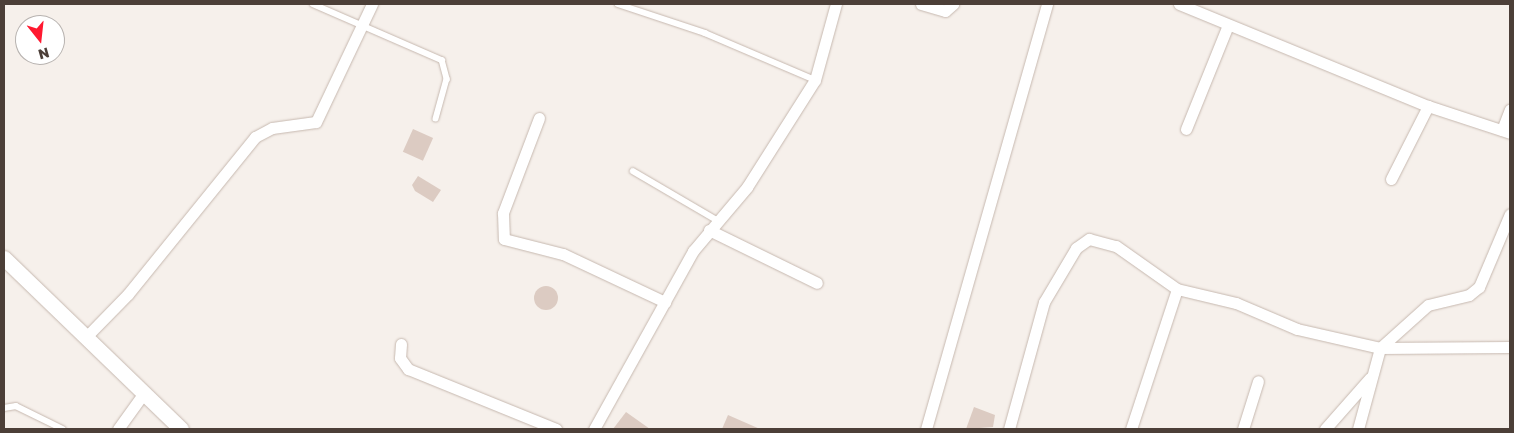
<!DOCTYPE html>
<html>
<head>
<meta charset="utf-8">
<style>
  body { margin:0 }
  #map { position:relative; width:1514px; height:433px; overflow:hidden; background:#f6f0eb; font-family:"Golos Text",sans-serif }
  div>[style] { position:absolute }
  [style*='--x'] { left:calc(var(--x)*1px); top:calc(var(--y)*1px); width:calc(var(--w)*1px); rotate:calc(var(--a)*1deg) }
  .building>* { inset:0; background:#dccbc2; transform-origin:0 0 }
  .round { border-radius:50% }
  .roads { filter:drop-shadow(0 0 1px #c6b8af) drop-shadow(0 0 1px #c6b8af) }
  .service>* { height:5.5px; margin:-2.75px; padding:0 2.75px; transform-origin:2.75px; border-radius:2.75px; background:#fff }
  .minor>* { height:11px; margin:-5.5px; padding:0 5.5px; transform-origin:5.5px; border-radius:5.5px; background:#fff }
  .tertiary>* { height:15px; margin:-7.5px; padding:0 7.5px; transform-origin:7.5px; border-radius:7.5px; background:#fff }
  span { translate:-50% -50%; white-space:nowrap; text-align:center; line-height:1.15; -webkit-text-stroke:4px #fff; paint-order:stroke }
  .frame { position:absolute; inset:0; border:5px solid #4c3f38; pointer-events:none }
  .north { position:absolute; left:15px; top:15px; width:50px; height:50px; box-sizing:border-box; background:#fff; border:1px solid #b7b2af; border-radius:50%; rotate:164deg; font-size:14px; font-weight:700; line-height:20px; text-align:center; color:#4c3f38 }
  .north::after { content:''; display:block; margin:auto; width:18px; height:22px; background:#ff1930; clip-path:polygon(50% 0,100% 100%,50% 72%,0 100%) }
</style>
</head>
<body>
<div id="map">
  <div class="building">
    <div style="left:413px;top:129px;width:22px;height:25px;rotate:24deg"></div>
    <div style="clip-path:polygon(418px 176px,441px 190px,433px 202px,415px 191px,412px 185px)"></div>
    <div class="round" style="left:534px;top:286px;width:24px;height:24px"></div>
    <div style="clip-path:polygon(974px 407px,995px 415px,993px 427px,966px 429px)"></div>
    <div style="clip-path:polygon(626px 412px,650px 429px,613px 429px)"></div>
    <div style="clip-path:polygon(728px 415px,760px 429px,722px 429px)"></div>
  </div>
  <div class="roads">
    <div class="service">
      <div style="--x:313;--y:4;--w:141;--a:23.5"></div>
      <div style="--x:442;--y:60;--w:20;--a:75"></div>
      <div style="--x:447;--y:79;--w:41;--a:105.4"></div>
      <div style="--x:618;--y:4;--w:92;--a:18.4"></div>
      <div style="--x:705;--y:33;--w:120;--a:23.1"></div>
      <div style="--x:633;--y:171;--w:97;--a:30.3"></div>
      <div style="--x:4;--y:408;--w:12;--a:-9"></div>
      <div style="--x:16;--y:406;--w:52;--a:26.1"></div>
    </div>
    <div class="minor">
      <div style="--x:921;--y:4;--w:25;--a:16"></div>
      <div style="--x:945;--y:11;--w:11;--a:-41"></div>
      <div style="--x:1179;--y:4;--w:269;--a:22.3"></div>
      <div style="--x:1428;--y:106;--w:86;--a:18.2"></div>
      <div style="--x:539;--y:118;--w:102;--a:110.8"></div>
      <div style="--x:503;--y:213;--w:26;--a:88"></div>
      <div style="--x:504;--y:239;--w:61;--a:14.3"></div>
      <div style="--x:563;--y:254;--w:113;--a:25.2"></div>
      <div style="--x:1186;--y:129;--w:112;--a:-68"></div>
      <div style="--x:1502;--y:130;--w:22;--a:-69"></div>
      <div style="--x:1391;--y:179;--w:82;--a:-63.1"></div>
      <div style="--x:709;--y:230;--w:120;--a:26.1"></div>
      <div style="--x:86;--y:337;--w:60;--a:-45.7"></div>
      <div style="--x:128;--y:294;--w:202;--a:-51"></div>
      <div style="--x:255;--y:137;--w:19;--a:-28"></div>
      <div style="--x:272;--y:128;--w:44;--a:-7.8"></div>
      <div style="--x:316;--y:122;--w:131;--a:-64.6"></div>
      <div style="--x:401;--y:344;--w:14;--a:94"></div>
      <div style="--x:400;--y:358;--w:14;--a:54"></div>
      <div style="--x:408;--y:369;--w:160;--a:22.1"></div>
      <div style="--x:118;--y:429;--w:44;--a:-54.2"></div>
      <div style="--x:594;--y:429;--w:204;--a:-60.9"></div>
      <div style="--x:693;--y:251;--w:84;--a:-49.8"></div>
      <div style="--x:747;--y:187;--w:127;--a:-57.6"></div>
      <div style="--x:815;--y:80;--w:79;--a:-74.6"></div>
      <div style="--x:926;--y:429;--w:442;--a:-74.1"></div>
      <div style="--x:1009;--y:429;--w:132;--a:-74.6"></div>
      <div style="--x:1044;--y:302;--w:63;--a:-59.3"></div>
      <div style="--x:1076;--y:248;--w:16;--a:-35"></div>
      <div style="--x:1089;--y:239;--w:28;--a:15"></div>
      <div style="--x:1116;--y:246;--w:75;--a:35.2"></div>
      <div style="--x:1177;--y:289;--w:61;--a:13.3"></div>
      <div style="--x:1236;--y:303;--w:66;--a:23.1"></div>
      <div style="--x:1297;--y:329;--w:85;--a:12.9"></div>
      <div style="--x:1380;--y:348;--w:130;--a:-0.4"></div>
      <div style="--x:1131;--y:429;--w:147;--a:-71.8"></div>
      <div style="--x:1243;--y:429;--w:50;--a:-72.6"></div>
      <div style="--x:1325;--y:429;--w:68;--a:-48.6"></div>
      <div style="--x:1358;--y:429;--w:84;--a:-74.8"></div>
      <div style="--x:1380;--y:348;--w:64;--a:-41.9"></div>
      <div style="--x:1428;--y:305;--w:42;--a:-13.7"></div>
      <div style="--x:1469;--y:295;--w:13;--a:-39"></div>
      <div style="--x:1479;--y:287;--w:79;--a:-67"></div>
    </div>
    <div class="tertiary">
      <div style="--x:4;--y:258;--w:246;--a:44"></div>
    </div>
  </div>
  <div class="frame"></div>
  <div class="north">N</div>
</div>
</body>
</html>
